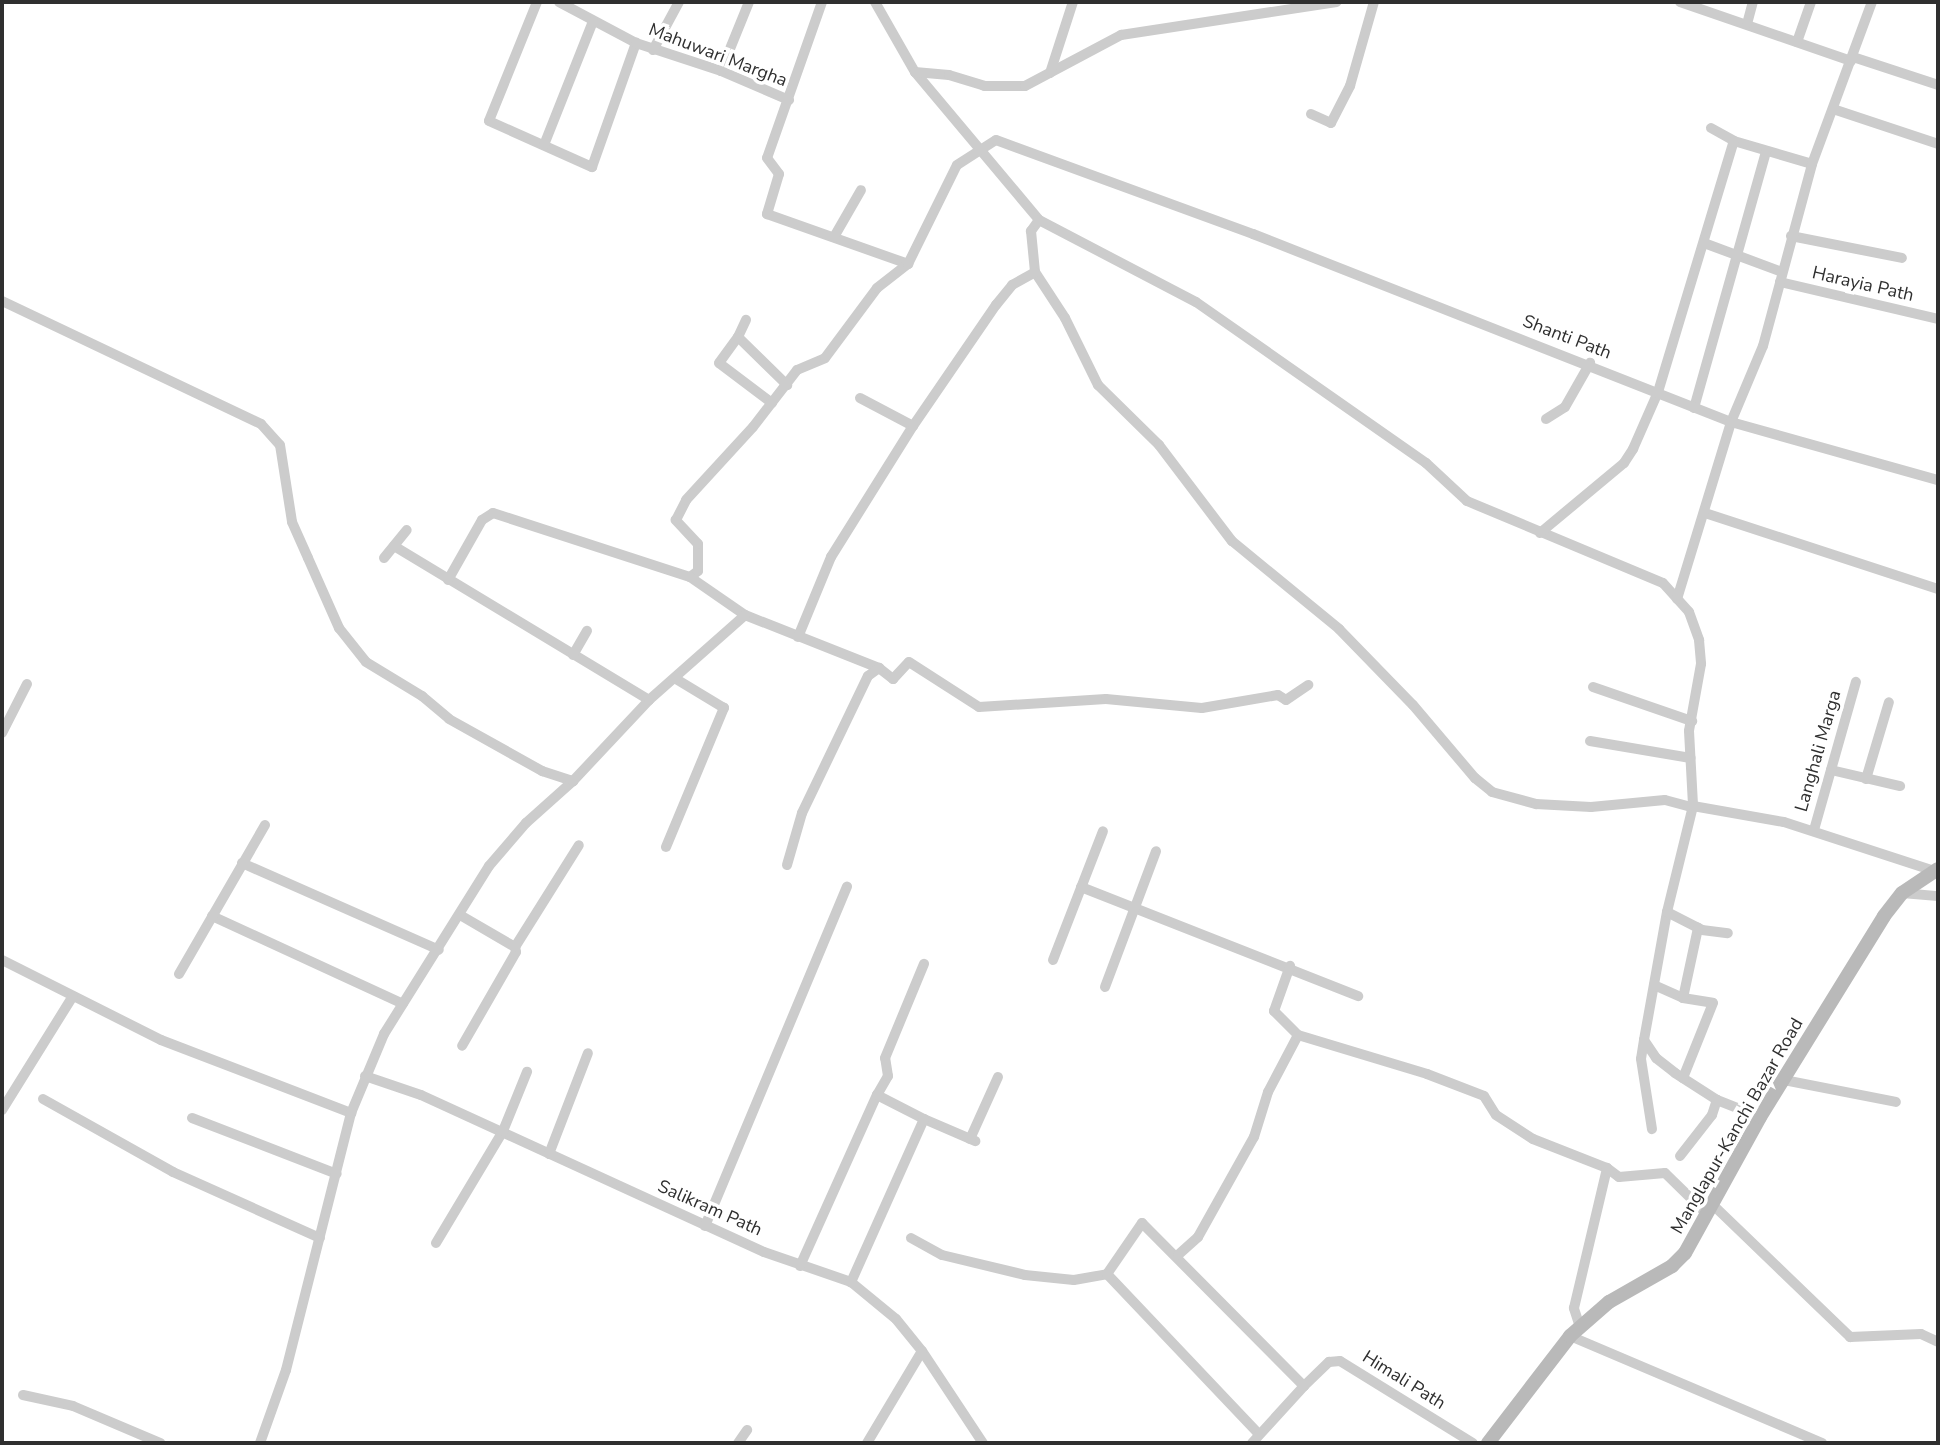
<!DOCTYPE html>
<html>
<head>
<meta charset="utf-8">
<style>
  body { margin:0 }
  #map { position:relative; width:1940px; height:1445px; overflow:hidden; background:#fff; font-family:"Nunito Sans",sans-serif }
  div>[style] { position:absolute }
  [style*='--x'] { left:calc(var(--x)*1px); top:calc(var(--y)*1px); width:calc(var(--w)*1px); rotate:calc(var(--a)*1deg) }
  .street>* { height:10px; margin:-5px; padding:0 5px; transform-origin:5px; border-radius:5px; background:#ccc }
  .secondary>* { height:14px; margin:-7px; padding:0 7px; transform-origin:7px; border-radius:7px; background:#b9b9b9 }
  span { translate:-50% -50%; white-space:nowrap; text-align:center; line-height:1.15; -webkit-text-stroke:7px #fff; paint-order:stroke }
  .street-label { font-size:18px; color:#2f2f2f }
  .frame { position:absolute; inset:0; border:4px solid #2f2f2f; pointer-events:none }
</style>
</head>
<body>
<div id="map">
  <div class="street">
    <div style="--x:537;--y:2;--w:128;--a:112"></div>
    <div style="--x:489;--y:121;--w:113;--a:24.1"></div>
    <div style="--x:592;--y:167;--w:132;--a:-70.5"></div>
    <div style="--x:559;--y:2;--w:87;--a:28"></div>
    <div style="--x:636;--y:43;--w:89;--a:18.2"></div>
    <div style="--x:721;--y:71;--w:74;--a:23.1"></div>
    <div style="--x:822;--y:2;--w:165;--a:109.4"></div>
    <div style="--x:767;--y:158;--w:20;--a:53"></div>
    <div style="--x:779;--y:174;--w:42;--a:106.7"></div>
    <div style="--x:767;--y:214;--w:150;--a:19.5"></div>
    <div style="--x:875;--y:2;--w:81;--a:60.3"></div>
    <div style="--x:915;--y:72;--w:193;--a:50"></div>
    <div style="--x:1039;--y:220;--w:177;--a:27.6"></div>
    <div style="--x:1196;--y:302;--w:281;--a:35"></div>
    <div style="--x:1426;--y:463;--w:56;--a:42.8"></div>
    <div style="--x:1467;--y:501;--w:212;--a:22.7"></div>
    <div style="--x:1663;--y:583;--w:39;--a:48"></div>
    <div style="--x:1689;--y:612;--w:30;--a:70"></div>
    <div style="--x:1699;--y:640;--w:24;--a:85"></div>
    <div style="--x:1701;--y:664;--w:68;--a:100.2"></div>
    <div style="--x:1689;--y:731;--w:75;--a:86.9"></div>
    <div style="--x:1693;--y:806;--w:109;--a:103.8"></div>
    <div style="--x:1667;--y:912;--w:130;--a:100.2"></div>
    <div style="--x:1644;--y:1040;--w:22;--a:56"></div>
    <div style="--x:1656;--y:1058;--w:24;--a:38"></div>
    <div style="--x:1675;--y:1073;--w:50;--a:32.7"></div>
    <div style="--x:1717;--y:1100;--w:46;--a:21.6"></div>
    <div style="--x:1680;--y:2;--w:181;--a:19"></div>
    <div style="--x:1747;--y:24;--w:23;--a:-75"></div>
    <div style="--x:1797;--y:42;--w:42;--a:-70.7"></div>
    <div style="--x:653;--y:50;--w:55;--a:-61.6"></div>
    <div style="--x:1853;--y:57;--w:89;--a:18.2"></div>
    <div style="--x:721;--y:71;--w:74;--a:-67.9"></div>
    <div style="--x:915;--y:72;--w:34;--a:5"></div>
    <div style="--x:949;--y:75;--w:37;--a:17"></div>
    <div style="--x:984;--y:86;--w:41;--a:0"></div>
    <div style="--x:1025;--y:86;--w:109;--a:-28"></div>
    <div style="--x:1121;--y:35;--w:218;--a:-8.7"></div>
    <div style="--x:1050;--y:73;--w:75;--a:-72.1"></div>
    <div style="--x:1833;--y:109;--w:111;--a:18.4"></div>
    <div style="--x:1311;--y:114;--w:22;--a:24"></div>
    <div style="--x:1331;--y:123;--w:42;--a:-62.8"></div>
    <div style="--x:1350;--y:86;--w:87;--a:-74.1"></div>
    <div style="--x:1711;--y:128;--w:26;--a:29"></div>
    <div style="--x:1734;--y:141;--w:81;--a:16.4"></div>
    <div style="--x:544;--y:145;--w:133;--a:-68.4"></div>
    <div style="--x:1039;--y:220;--w:14;--a:126"></div>
    <div style="--x:1031;--y:231;--w:41;--a:84.4"></div>
    <div style="--x:1035;--y:272;--w:55;--a:56.9"></div>
    <div style="--x:1065;--y:318;--w:75;--a:63.8"></div>
    <div style="--x:1098;--y:385;--w:86;--a:44.5"></div>
    <div style="--x:1159;--y:445;--w:121;--a:52.8"></div>
    <div style="--x:1232;--y:541;--w:139;--a:39.4"></div>
    <div style="--x:1339;--y:629;--w:106;--a:45.8"></div>
    <div style="--x:1413;--y:705;--w:96;--a:49.7"></div>
    <div style="--x:1475;--y:778;--w:22;--a:39"></div>
    <div style="--x:1492;--y:792;--w:46;--a:15.3"></div>
    <div style="--x:1536;--y:804;--w:55;--a:3.1"></div>
    <div style="--x:1591;--y:807;--w:74;--a:-5.4"></div>
    <div style="--x:1665;--y:800;--w:28;--a:15"></div>
    <div style="--x:1791;--y:236;--w:113;--a:11.2"></div>
    <div style="--x:834;--y:237;--w:54;--a:-60.1"></div>
    <div style="--x:1704;--y:243;--w:83;--a:20.4"></div>
    <div style="--x:1780;--y:282;--w:162;--a:13.2"></div>
    <div style="--x:2;--y:301;--w:287;--a:25.4"></div>
    <div style="--x:261;--y:424;--w:28;--a:48"></div>
    <div style="--x:280;--y:445;--w:78;--a:81.1"></div>
    <div style="--x:292;--y:522;--w:39;--a:66"></div>
    <div style="--x:308;--y:558;--w:77;--a:66.1"></div>
    <div style="--x:339;--y:628;--w:43;--a:51.5"></div>
    <div style="--x:366;--y:662;--w:66;--a:31.3"></div>
    <div style="--x:422;--y:696;--w:35;--a:40"></div>
    <div style="--x:449;--y:719;--w:107;--a:29.2"></div>
    <div style="--x:542;--y:771;--w:33;--a:18"></div>
    <div style="--x:738;--y:337;--w:19;--a:-65"></div>
    <div style="--x:860;--y:398;--w:60;--a:27.8"></div>
    <div style="--x:772;--y:403;--w:66;--a:-143"></div>
    <div style="--x:719;--y:363;--w:32;--a:-54"></div>
    <div style="--x:738;--y:337;--w:69;--a:44.4"></div>
    <div style="--x:1694;--y:408;--w:267;--a:-74.3"></div>
    <div style="--x:1546;--y:419;--w:22;--a:-32"></div>
    <div style="--x:1565;--y:407;--w:51;--a:-60.4"></div>
    <div style="--x:1705;--y:513;--w:245;--a:18.1"></div>
    <div style="--x:1540;--y:533;--w:109;--a:-39.8"></div>
    <div style="--x:1624;--y:463;--w:17;--a:-57"></div>
    <div style="--x:1633;--y:449;--w:62;--a:-66.3"></div>
    <div style="--x:1658;--y:392;--w:262;--a:-73.2"></div>
    <div style="--x:394;--y:546;--w:298;--a:31.1"></div>
    <div style="--x:384;--y:558;--w:36;--a:-51"></div>
    <div style="--x:690;--y:577;--w:10;--a:-37"></div>
    <div style="--x:698;--y:571;--w:27;--a:-90"></div>
    <div style="--x:698;--y:544;--w:33;--a:-133"></div>
    <div style="--x:676;--y:520;--w:22;--a:-63"></div>
    <div style="--x:686;--y:500;--w:99;--a:-47.5"></div>
    <div style="--x:753;--y:427;--w:72;--a:-52.3"></div>
    <div style="--x:797;--y:370;--w:30;--a:-23"></div>
    <div style="--x:825;--y:358;--w:87;--a:-53.4"></div>
    <div style="--x:877;--y:288;--w:39;--a:-38"></div>
    <div style="--x:908;--y:264;--w:110;--a:-63.7"></div>
    <div style="--x:957;--y:165;--w:46;--a:-32.7"></div>
    <div style="--x:996;--y:140;--w:274;--a:20.1"></div>
    <div style="--x:1253;--y:234;--w:514;--a:21.47"></div>
    <div style="--x:1731;--y:422;--w:82;--a:-67.2"></div>
    <div style="--x:1763;--y:346;--w:188;--a:-74.9"></div>
    <div style="--x:1812;--y:164;--w:173;--a:-69.7"></div>
    <div style="--x:448;--y:580;--w:69;--a:-60.5"></div>
    <div style="--x:482;--y:520;--w:13;--a:-32"></div>
    <div style="--x:493;--y:513;--w:207;--a:18"></div>
    <div style="--x:690;--y:577;--w:67;--a:34.6"></div>
    <div style="--x:745;--y:615;--w:144;--a:21.6"></div>
    <div style="--x:879;--y:668;--w:18;--a:38"></div>
    <div style="--x:893;--y:679;--w:23;--a:-47"></div>
    <div style="--x:909;--y:662;--w:83;--a:32.7"></div>
    <div style="--x:979;--y:707;--w:127;--a:-3.6"></div>
    <div style="--x:1106;--y:699;--w:96;--a:5.4"></div>
    <div style="--x:1202;--y:708;--w:77;--a:-9.7"></div>
    <div style="--x:1278;--y:695;--w:9;--a:32"></div>
    <div style="--x:1286;--y:700;--w:27;--a:-34"></div>
    <div style="--x:1677;--y:599;--w:185;--a:-73"></div>
    <div style="--x:1731;--y:422;--w:215;--a:15.7"></div>
    <div style="--x:798;--y:637;--w:87;--a:-67.6"></div>
    <div style="--x:831;--y:557;--w:155;--a:-58"></div>
    <div style="--x:913;--y:426;--w:147;--a:-55.6"></div>
    <div style="--x:996;--y:305;--w:26;--a:-51"></div>
    <div style="--x:1012;--y:285;--w:26;--a:-29"></div>
    <div style="--x:573;--y:655;--w:28;--a:-60"></div>
    <div style="--x:1593;--y:687;--w:105;--a:19"></div>
    <div style="--x:2;--y:733;--w:55;--a:-63"></div>
    <div style="--x:1590;--y:741;--w:102;--a:9.6"></div>
    <div style="--x:1831;--y:770;--w:71;--a:13.1"></div>
    <div style="--x:1866;--y:779;--w:80;--a:-73.4"></div>
    <div style="--x:1693;--y:806;--w:92;--a:10"></div>
    <div style="--x:1784;--y:822;--w:159;--a:18"></div>
    <div style="--x:1814;--y:830;--w:154;--a:-74.2"></div>
    <div style="--x:666;--y:847;--w:151;--a:-67.4"></div>
    <div style="--x:724;--y:708;--w:56;--a:-148.9"></div>
    <div style="--x:242;--y:863;--w:215;--a:23.8"></div>
    <div style="--x:787;--y:865;--w:54;--a:-73.9"></div>
    <div style="--x:802;--y:813;--w:152;--a:-64.3"></div>
    <div style="--x:868;--y:676;--w:14;--a:-36"></div>
    <div style="--x:1081;--y:887;--w:298;--a:21.5"></div>
    <div style="--x:1902;--y:893;--w:36;--a:5"></div>
    <div style="--x:1667;--y:912;--w:39;--a:27"></div>
    <div style="--x:1702;--y:930;--w:26;--a:7"></div>
    <div style="--x:460;--y:915;--w:64;--a:30.2"></div>
    <div style="--x:515;--y:947;--w:5;--a:79"></div>
    <div style="--x:516;--y:952;--w:108;--a:119.9"></div>
    <div style="--x:212;--y:916;--w:210;--a:24.7"></div>
    <div style="--x:515;--y:947;--w:120;--a:-57.9"></div>
    <div style="--x:2;--y:960;--w:178;--a:26.7"></div>
    <div style="--x:161;--y:1040;--w:204;--a:21"></div>
    <div style="--x:1053;--y:960;--w:138;--a:-68.8"></div>
    <div style="--x:179;--y:974;--w:172;--a:-60"></div>
    <div style="--x:1654;--y:985;--w:32;--a:24"></div>
    <div style="--x:1683;--y:998;--w:30;--a:9"></div>
    <div style="--x:1713;--y:1003;--w:81;--a:111.8"></div>
    <div style="--x:1105;--y:987;--w:145;--a:-69.4"></div>
    <div style="--x:1683;--y:998;--w:72;--a:-77.9"></div>
    <div style="--x:1298;--y:1035;--w:135;--a:16.8"></div>
    <div style="--x:1427;--y:1074;--w:61;--a:21.1"></div>
    <div style="--x:1484;--y:1096;--w:22;--a:58"></div>
    <div style="--x:1496;--y:1115;--w:44;--a:33"></div>
    <div style="--x:1533;--y:1139;--w:79;--a:21.4"></div>
    <div style="--x:1607;--y:1168;--w:15;--a:37"></div>
    <div style="--x:1619;--y:1177;--w:46;--a:-5"></div>
    <div style="--x:1665;--y:1173;--w:57;--a:44.3"></div>
    <div style="--x:1644;--y:1040;--w:19;--a:99"></div>
    <div style="--x:1641;--y:1059;--w:71;--a:81.1"></div>
    <div style="--x:365;--y:1076;--w:59;--a:18.7"></div>
    <div style="--x:421;--y:1095;--w:377;--a:24.6"></div>
    <div style="--x:764;--y:1252;--w:92;--a:19"></div>
    <div style="--x:851;--y:1282;--w:58;--a:39.4"></div>
    <div style="--x:896;--y:1319;--w:41;--a:50.9"></div>
    <div style="--x:922;--y:1351;--w:110;--a:56.5"></div>
    <div style="--x:1784;--y:1080;--w:114;--a:11.1"></div>
    <div style="--x:877;--y:1095;--w:22;--a:-60"></div>
    <div style="--x:888;--y:1076;--w:18;--a:-99"></div>
    <div style="--x:885;--y:1058;--w:102;--a:-67.5"></div>
    <div style="--x:43;--y:1099;--w:149;--a:29.3"></div>
    <div style="--x:173;--y:1172;--w:161;--a:24.2"></div>
    <div style="--x:2;--y:1110;--w:134;--a:-58.1"></div>
    <div style="--x:192;--y:1118;--w:155;--a:21.1"></div>
    <div style="--x:924;--y:1119;--w:56;--a:23.3"></div>
    <div style="--x:970;--y:1139;--w:68;--a:-65.7"></div>
    <div style="--x:549;--y:1154;--w:108;--a:-68.9"></div>
    <div style="--x:1680;--y:1156;--w:52;--a:-52"></div>
    <div style="--x:1712;--y:1115;--w:16;--a:-72"></div>
    <div style="--x:1712;--y:1204;--w:192;--a:43.9"></div>
    <div style="--x:1850;--y:1337;--w:71;--a:-2.4"></div>
    <div style="--x:1921;--y:1334;--w:19;--a:25"></div>
    <div style="--x:705;--y:1226;--w:368;--a:-67.3"></div>
    <div style="--x:911;--y:1238;--w:35;--a:29"></div>
    <div style="--x:942;--y:1255;--w:85;--a:13.5"></div>
    <div style="--x:1025;--y:1275;--w:49;--a:5.8"></div>
    <div style="--x:1074;--y:1280;--w:34;--a:-10"></div>
    <div style="--x:1107;--y:1274;--w:62;--a:-55.5"></div>
    <div style="--x:1142;--y:1223;--w:230;--a:45.2"></div>
    <div style="--x:436;--y:1243;--w:131;--a:-59.1"></div>
    <div style="--x:503;--y:1131;--w:64;--a:-67.9"></div>
    <div style="--x:1178;--y:1255;--w:27;--a:-42"></div>
    <div style="--x:1198;--y:1237;--w:115;--a:-60.8"></div>
    <div style="--x:1254;--y:1137;--w:47;--a:-72.7"></div>
    <div style="--x:1268;--y:1092;--w:64;--a:-62.2"></div>
    <div style="--x:1298;--y:1035;--w:34;--a:-135"></div>
    <div style="--x:1274;--y:1011;--w:48;--a:-70.4"></div>
    <div style="--x:800;--y:1266;--w:188;--a:-65.8"></div>
    <div style="--x:877;--y:1095;--w:53;--a:27.1"></div>
    <div style="--x:924;--y:1119;--w:179;--a:114.1"></div>
    <div style="--x:1107;--y:1274;--w:219;--a:46.5"></div>
    <div style="--x:1580;--y:1327;--w:20;--a:-108"></div>
    <div style="--x:1574;--y:1308;--w:144;--a:-76.7"></div>
    <div style="--x:1570;--y:1336;--w:274;--a:23"></div>
    <div style="--x:23;--y:1395;--w:51;--a:12.4"></div>
    <div style="--x:73;--y:1406;--w:95;--a:23"></div>
    <div style="--x:260;--y:1443;--w:77;--a:-70.4"></div>
    <div style="--x:286;--y:1370;--w:265;--a:-75.8"></div>
    <div style="--x:351;--y:1113;--w:86;--a:-67.3"></div>
    <div style="--x:384;--y:1034;--w:198;--a:-58"></div>
    <div style="--x:489;--y:866;--w:57;--a:-49.3"></div>
    <div style="--x:526;--y:823;--w:63;--a:-41.8"></div>
    <div style="--x:573;--y:781;--w:111;--a:-46.8"></div>
    <div style="--x:649;--y:700;--w:128;--a:-41.5"></div>
    <div style="--x:738;--y:1443;--w:16;--a:-55"></div>
    <div style="--x:867;--y:1443;--w:107;--a:-59.1"></div>
    <div style="--x:1252;--y:1443;--w:77;--a:-47.6"></div>
    <div style="--x:1304;--y:1386;--w:35;--a:-44"></div>
    <div style="--x:1329;--y:1362;--w:11;--a:-5"></div>
    <div style="--x:1340;--y:1361;--w:156;--a:31.7"></div>
  </div>
  <div class="secondary">
    <div style="--x:1488;--y:1443;--w:135;--a:-52.5"></div>
    <div style="--x:1570;--y:1336;--w:52;--a:-41.1"></div>
    <div style="--x:1609;--y:1302;--w:73;--a:-29.7"></div>
    <div style="--x:1672;--y:1266;--w:18;--a:-45"></div>
    <div style="--x:1685;--y:1253;--w:155;--a:-61.1"></div>
    <div style="--x:1760;--y:1117;--w:236;--a:-58.3"></div>
    <div style="--x:1884;--y:916;--w:29;--a:-52"></div>
    <div style="--x:1902;--y:893;--w:43;--a:-33.7"></div>
  </div>
  <div class="street-label">
    <span style="left:718px;top:55px;rotate:21deg">Mahuwari Margha</span>
    <span style="left:1863px;top:284px;rotate:13deg">Harayia Path</span>
    <span style="left:1567px;top:337px;rotate:21deg">Shanti Path</span>
    <span style="left:1818px;top:751px;rotate:-74deg">Langhali Marga</span>
    <span style="left:1737px;top:1126px;rotate:-60deg">Manglapur-Kanchi Bazar Road</span>
    <span style="left:710px;top:1208px;rotate:24deg">Salikram Path</span>
    <span style="left:1404px;top:1380px;rotate:32deg">Himali Path</span>
  </div>
  <div class="frame"></div>
</div>
</body>
</html>
